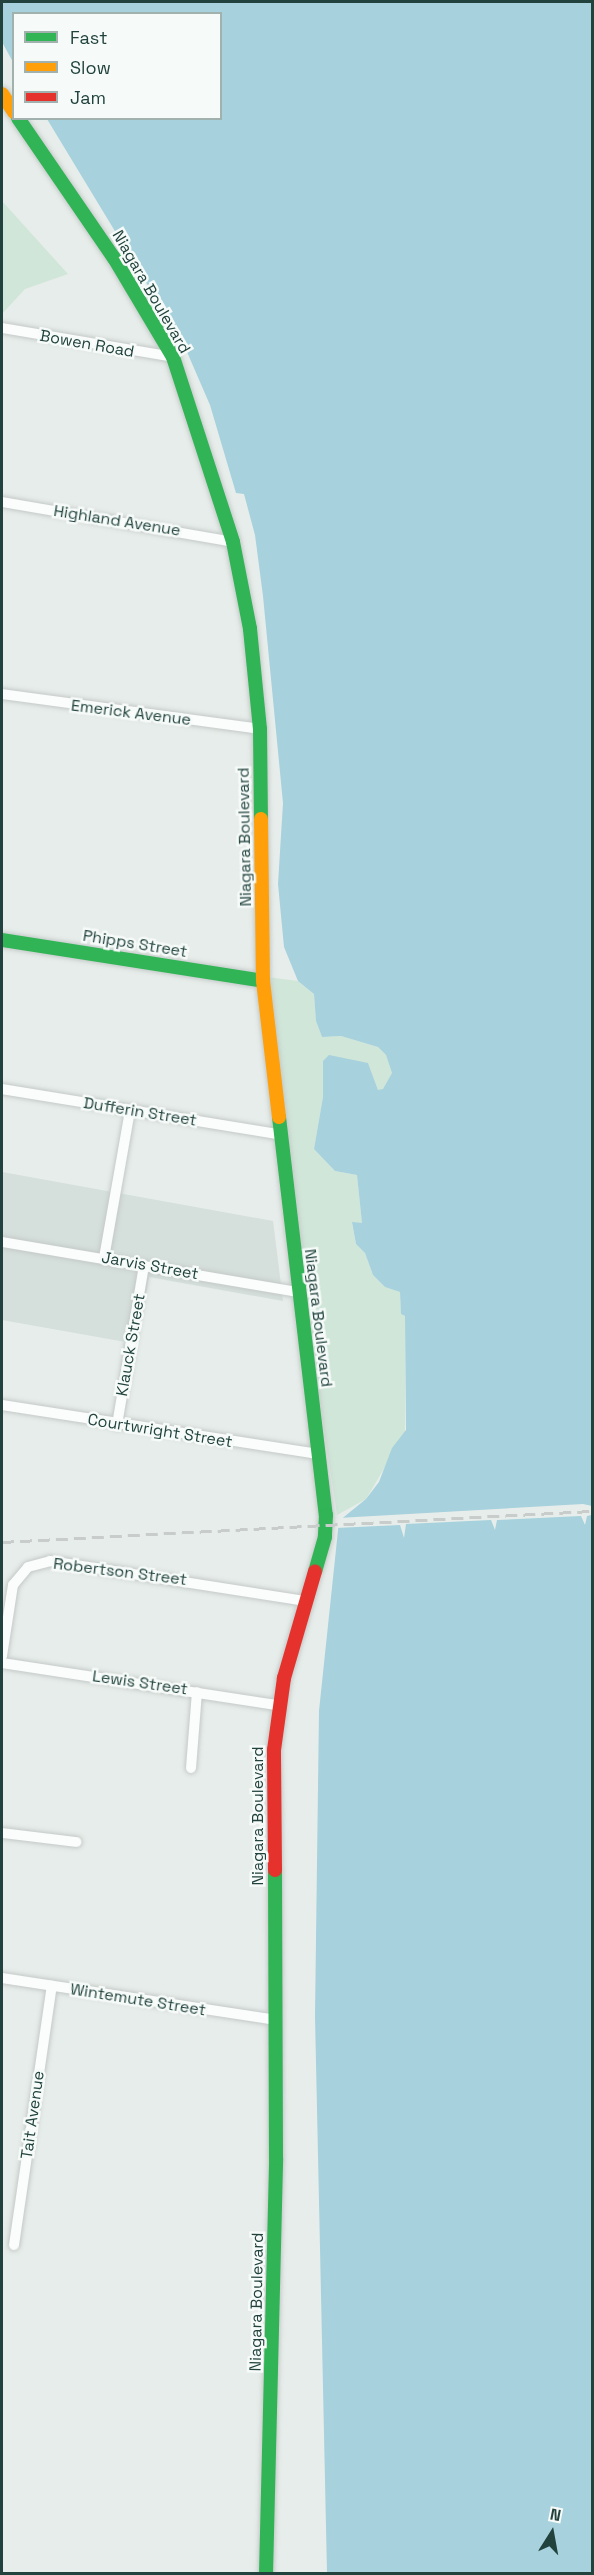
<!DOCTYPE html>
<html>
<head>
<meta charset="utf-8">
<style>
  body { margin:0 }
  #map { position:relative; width:594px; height:2575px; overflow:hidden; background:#e7edea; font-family:"Space Grotesk",sans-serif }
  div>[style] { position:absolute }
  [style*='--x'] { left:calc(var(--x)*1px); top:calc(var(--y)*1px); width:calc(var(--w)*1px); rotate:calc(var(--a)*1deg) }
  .built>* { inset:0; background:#d5dfdb }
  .green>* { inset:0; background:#d0e6d8 }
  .water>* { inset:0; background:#a6d1dd }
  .pier>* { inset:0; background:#e7edea }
  .roads { filter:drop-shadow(0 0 2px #c4cac8) drop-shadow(0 0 2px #c4cac8) }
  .street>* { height:10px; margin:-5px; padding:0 5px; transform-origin:5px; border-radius:5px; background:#fbfcfc }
  .fast>* { height:14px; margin:-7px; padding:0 7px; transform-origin:7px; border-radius:7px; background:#30b455 }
  .slow>* { height:14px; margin:-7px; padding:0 7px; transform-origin:7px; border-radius:7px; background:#ff9f0a }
  .jam>* { height:14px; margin:-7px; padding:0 7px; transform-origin:7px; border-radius:7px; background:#e5322d }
  .rail>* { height:3px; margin-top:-1.5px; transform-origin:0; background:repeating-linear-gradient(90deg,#c8cdcb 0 12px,transparent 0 18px) }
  span { translate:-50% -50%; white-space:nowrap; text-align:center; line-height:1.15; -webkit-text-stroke:5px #f6fbf9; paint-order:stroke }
  .street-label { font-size:16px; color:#22433d }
  .frame { position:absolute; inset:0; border:3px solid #22433d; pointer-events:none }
  .legend { position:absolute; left:12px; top:12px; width:210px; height:108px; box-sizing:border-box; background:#f6fbf9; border:2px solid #a1b1ae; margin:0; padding:8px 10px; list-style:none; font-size:18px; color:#22433d }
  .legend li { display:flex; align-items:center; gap:12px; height:30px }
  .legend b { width:30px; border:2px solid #a1b1ae }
  .north { position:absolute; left:522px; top:2503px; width:60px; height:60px; -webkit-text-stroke:4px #f6fbf9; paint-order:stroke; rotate:11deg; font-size:16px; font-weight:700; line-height:24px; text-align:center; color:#22433d }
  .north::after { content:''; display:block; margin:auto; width:21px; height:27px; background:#22433d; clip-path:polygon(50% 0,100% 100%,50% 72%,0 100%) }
</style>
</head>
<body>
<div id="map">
  <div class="built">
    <div style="clip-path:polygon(2px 1172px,273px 1221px,283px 1301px,149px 1277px,137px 1344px,2px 1320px)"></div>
  </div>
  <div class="green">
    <div style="clip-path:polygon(2px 201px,68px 274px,25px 289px,2px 314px)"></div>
    <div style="clip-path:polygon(267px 977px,298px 981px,314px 994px,316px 1021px,322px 1037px,341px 1036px,378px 1047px,386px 1055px,392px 1073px,383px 1090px,378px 1090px,368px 1063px,323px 1061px,323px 1097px,314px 1149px,335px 1171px,357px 1175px,362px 1223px,352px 1223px,356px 1244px,365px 1253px,373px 1275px,385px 1287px,400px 1292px,401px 1314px,405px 1316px,405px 1433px,366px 1499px,337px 1515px,309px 1331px)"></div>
  </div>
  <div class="water">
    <div style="clip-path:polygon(2px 2px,592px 2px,592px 2573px,327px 2573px,315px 2016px,319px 1711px,339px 1521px,366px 1499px,379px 1482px,392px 1448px,406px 1430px,405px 1316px,401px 1314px,400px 1292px,385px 1287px,373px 1275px,365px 1253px,356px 1244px,352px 1222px,362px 1223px,357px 1175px,335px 1171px,314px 1149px,323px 1097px,323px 1061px,329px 1055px,368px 1063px,378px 1090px,383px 1089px,392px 1073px,386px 1055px,378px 1047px,341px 1036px,322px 1037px,316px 1021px,314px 994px,298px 981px,284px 947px,278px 884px,283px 803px,263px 596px,255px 535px,244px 494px,236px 493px,210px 405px,184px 345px,47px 119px,220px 118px,220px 14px,14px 14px,13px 62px,2px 42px)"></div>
  </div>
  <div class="pier">
    <div style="clip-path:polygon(583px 1504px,592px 1506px,592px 1515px,587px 1516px,585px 1525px,581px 1516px,497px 1520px,495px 1530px,491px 1520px,406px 1524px,404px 1538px,400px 1525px,336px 1528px,338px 1518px)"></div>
  </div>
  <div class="roads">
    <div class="street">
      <div style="--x:2;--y:328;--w:173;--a:9.6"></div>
      <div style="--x:2;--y:502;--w:234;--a:9.8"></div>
      <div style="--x:2;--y:694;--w:260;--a:7.7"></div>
      <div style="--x:2;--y:1089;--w:280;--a:9.3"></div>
      <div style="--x:2;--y:1242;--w:300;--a:9.6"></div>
      <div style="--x:104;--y:1258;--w:150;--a:-80"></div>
      <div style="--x:2;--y:1405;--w:320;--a:8.8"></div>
      <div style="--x:117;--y:1425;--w:161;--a:-80.4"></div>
      <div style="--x:2;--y:1656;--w:72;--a:-81.2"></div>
      <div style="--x:13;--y:1585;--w:23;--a:-50"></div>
      <div style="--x:28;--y:1567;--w:23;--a:-15"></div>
      <div style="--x:50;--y:1561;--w:259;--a:8.9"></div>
      <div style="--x:2;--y:1663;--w:279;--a:8.7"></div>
      <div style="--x:191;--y:1768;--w:76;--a:-85.5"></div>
      <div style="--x:2;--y:1833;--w:75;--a:6.9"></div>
      <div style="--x:2;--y:1978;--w:276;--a:8.7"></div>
      <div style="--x:14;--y:2245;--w:262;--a:-81.7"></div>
    </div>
    <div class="fast">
      <div style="--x:18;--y:118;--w:170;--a:55.6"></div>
      <div style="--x:114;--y:258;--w:115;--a:59.2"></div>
      <div style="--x:173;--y:357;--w:194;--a:72"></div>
      <div style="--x:233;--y:542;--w:89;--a:78.9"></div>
      <div style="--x:250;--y:629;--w:100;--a:84.3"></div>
      <div style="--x:260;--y:729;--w:90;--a:89.4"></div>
      <div style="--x:2;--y:940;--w:264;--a:8.9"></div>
      <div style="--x:279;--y:1117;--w:401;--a:83.3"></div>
      <div style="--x:326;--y:1515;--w:22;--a:93"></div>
      <div style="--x:325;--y:1537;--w:35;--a:106"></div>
      <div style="--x:266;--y:2574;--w:416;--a:-88.6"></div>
      <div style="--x:276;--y:2158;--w:288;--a:-90.2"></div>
    </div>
    <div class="slow">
      <div style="--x:2;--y:94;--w:22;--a:56"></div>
      <div style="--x:261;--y:819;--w:162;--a:89.3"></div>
      <div style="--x:263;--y:981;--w:137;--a:83.3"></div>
    </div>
    <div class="jam">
      <div style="--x:275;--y:1870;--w:120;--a:-90.5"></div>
      <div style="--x:274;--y:1750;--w:73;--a:-82.1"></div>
      <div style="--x:284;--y:1678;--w:111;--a:-73.8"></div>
    </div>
  </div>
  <div class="rail">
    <div style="--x:2;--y:1542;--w:591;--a:-3.01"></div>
  </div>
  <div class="street-label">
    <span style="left:151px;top:292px;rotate:60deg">Niagara Boulevard</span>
    <span style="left:87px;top:344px;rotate:10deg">Bowen Road</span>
    <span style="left:117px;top:521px;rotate:9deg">Highland Avenue</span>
    <span style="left:131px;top:713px;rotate:7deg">Emerick Avenue</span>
    <span style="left:245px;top:837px;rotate:-91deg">Niagara Boulevard</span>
    <span style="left:135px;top:944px;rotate:9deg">Phipps Street</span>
    <span style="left:140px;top:1112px;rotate:9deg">Dufferin Street</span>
    <span style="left:150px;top:1266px;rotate:10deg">Jarvis Street</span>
    <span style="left:318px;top:1318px;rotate:83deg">Niagara Boulevard</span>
    <span style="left:131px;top:1345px;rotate:-80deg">Klauck Street</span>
    <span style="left:160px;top:1431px;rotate:9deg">Courtwright Street</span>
    <span style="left:120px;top:1572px;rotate:7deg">Robertson Street</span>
    <span style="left:140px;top:1683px;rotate:8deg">Lewis Street</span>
    <span style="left:258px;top:1816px;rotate:-90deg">Niagara Boulevard</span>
    <span style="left:138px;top:2000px;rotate:9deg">Wintemute Street</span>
    <span style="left:33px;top:2115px;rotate:-82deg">Tait Avenue</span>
    <span style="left:257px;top:2302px;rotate:-89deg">Niagara Boulevard</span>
  </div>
  <div class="frame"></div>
  <ul class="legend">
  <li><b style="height:8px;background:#30b455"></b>Fast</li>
  <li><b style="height:8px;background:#ff9f0a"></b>Slow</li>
  <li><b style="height:8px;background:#e5322d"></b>Jam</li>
  </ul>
  <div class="north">N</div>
</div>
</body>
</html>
